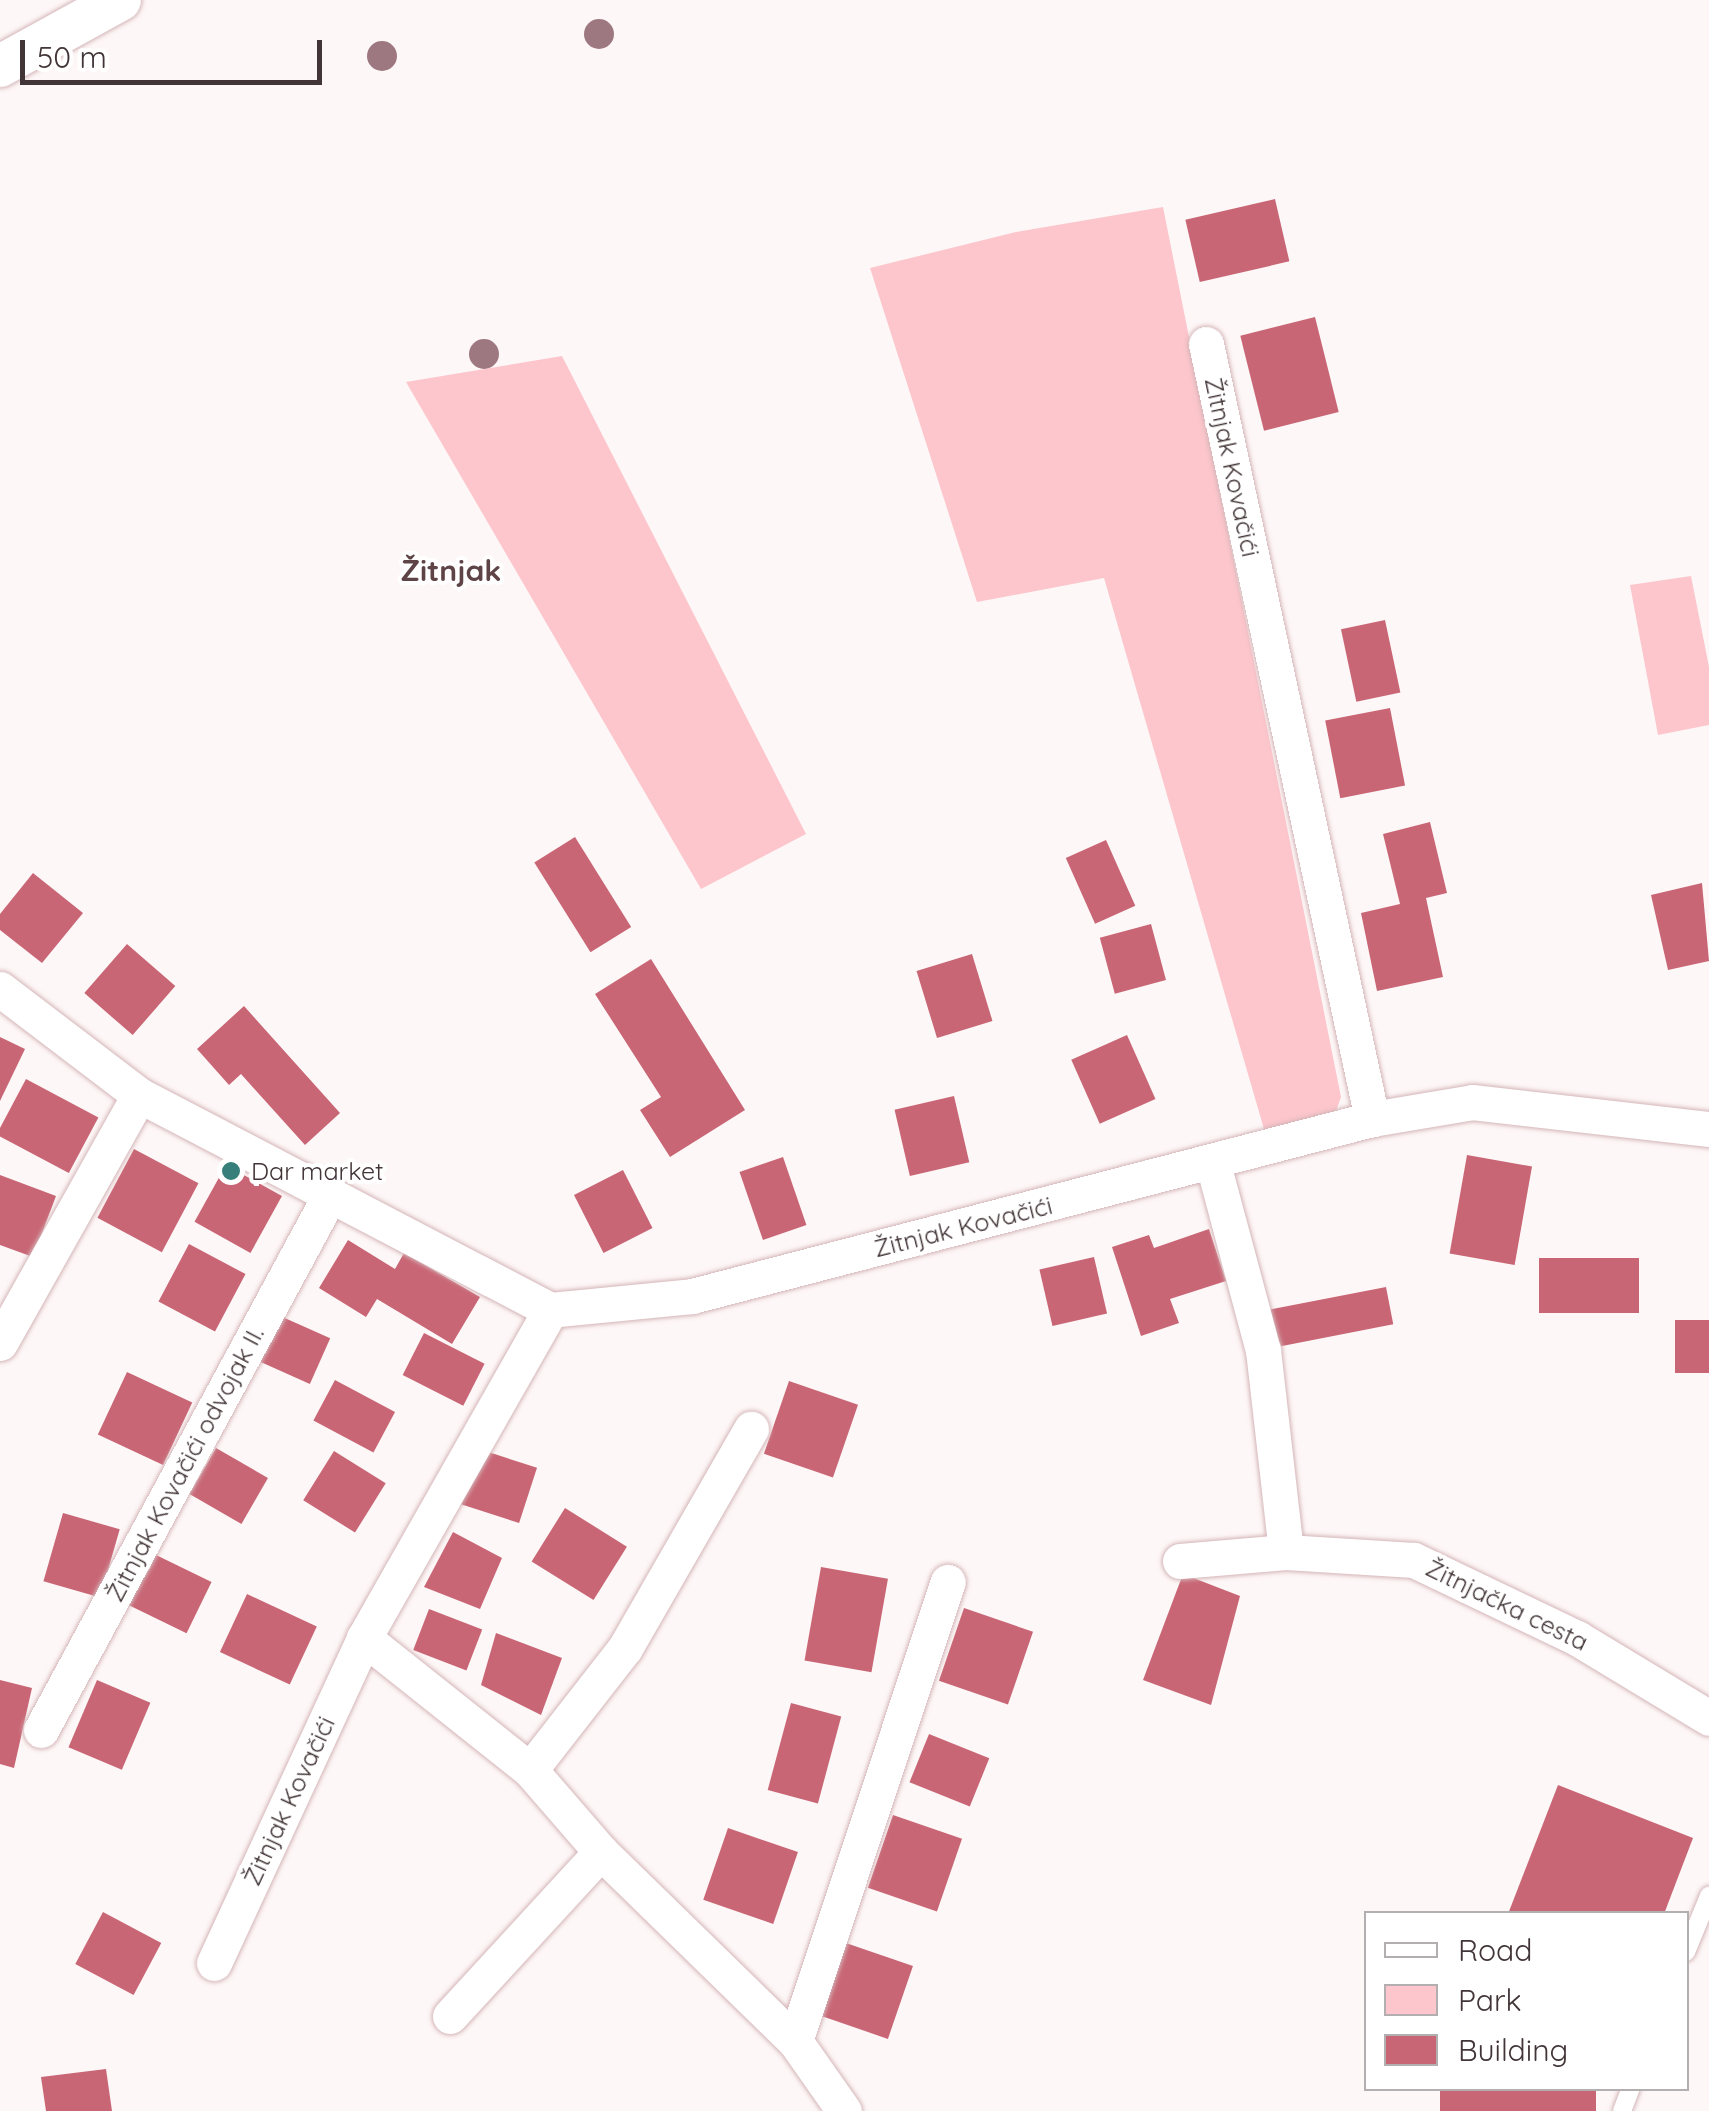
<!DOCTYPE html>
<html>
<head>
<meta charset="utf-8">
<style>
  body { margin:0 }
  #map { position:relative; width:1709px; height:2111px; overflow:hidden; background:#fef7f7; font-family:Quicksand,sans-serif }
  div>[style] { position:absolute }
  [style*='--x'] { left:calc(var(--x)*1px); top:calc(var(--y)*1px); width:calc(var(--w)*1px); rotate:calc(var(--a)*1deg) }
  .green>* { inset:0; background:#fcc6cc }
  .building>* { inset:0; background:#c96675; transform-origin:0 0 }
  .roads { filter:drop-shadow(0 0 2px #d4b5b8) drop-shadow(0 0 2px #d4b5b8) }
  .service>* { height:18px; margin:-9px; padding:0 9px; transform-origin:9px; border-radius:9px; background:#fff }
  .minor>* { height:35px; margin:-17.5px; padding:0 17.5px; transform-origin:17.5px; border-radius:17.5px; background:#fff }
  .tertiary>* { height:42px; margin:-21px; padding:0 21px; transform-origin:21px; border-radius:21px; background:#fff }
  .trees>* { width:30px; height:30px; margin:-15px; border-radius:50%; background:#9e7880 }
  .dots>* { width:28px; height:28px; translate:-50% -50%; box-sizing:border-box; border:5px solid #fff; border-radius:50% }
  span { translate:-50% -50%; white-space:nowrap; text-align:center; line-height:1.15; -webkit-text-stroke:8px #fff; paint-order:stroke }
  .street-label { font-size:25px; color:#423537 }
  .poi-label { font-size:25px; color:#423537 }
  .left { translate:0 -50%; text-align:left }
  .quarter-label { font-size:30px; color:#5e4446; font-weight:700 }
  .legend { position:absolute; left:1364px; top:1911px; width:325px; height:180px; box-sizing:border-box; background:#fff; border:2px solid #b3aeaf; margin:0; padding:12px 18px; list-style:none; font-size:30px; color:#423537 }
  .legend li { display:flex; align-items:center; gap:20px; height:50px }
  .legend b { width:50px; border:2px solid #b3aeaf }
  .scale { position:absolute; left:20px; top:40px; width:302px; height:45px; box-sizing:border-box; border:5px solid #423537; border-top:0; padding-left:12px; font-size:30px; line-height:35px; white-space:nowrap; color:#423537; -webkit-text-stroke:8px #fff; paint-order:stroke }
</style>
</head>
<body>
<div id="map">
  <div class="green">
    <div style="clip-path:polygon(1163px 207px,1341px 1097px,1336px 1111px,1266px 1136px,1104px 578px,977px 602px,870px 268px,1016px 232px)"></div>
    <div style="clip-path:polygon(562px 356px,806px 834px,701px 889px,406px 382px)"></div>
    <div style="clip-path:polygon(1691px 576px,1709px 667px,1709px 725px,1658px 735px,1630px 585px)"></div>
  </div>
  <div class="building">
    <div style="left:1275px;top:199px;width:64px;height:92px;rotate:77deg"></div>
    <div style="left:1315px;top:317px;width:98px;height:77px;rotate:76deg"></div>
    <div style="left:1385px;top:620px;width:74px;height:45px;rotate:78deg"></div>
    <div style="left:1390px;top:708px;width:79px;height:66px;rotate:79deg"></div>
    <div style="clip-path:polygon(1430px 822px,1447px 893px,1426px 898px,1443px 977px,1377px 991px,1361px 913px,1400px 904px,1383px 834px)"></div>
    <div style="left:575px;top:837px;width:106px;height:48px;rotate:58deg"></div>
    <div style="left:1106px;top:840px;width:72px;height:44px;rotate:66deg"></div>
    <div style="clip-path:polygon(33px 873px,83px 913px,42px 963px,0 930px,0 914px)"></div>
    <div style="clip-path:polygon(1702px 883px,1709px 961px,1668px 970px,1651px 895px)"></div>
    <div style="left:1151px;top:924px;width:58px;height:53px;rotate:75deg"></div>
    <div style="left:127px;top:944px;width:64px;height:65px;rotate:41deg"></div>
    <div style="left:972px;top:954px;width:70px;height:58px;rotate:73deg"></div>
    <div style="clip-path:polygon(651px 959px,745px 1110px,670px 1157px,640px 1110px,661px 1097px,595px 994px)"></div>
    <div style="clip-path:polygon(244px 1006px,340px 1113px,305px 1145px,241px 1074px,229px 1085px,197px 1049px)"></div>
    <div style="left:1127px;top:1035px;width:70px;height:61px;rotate:66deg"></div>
    <div style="clip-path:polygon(0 1037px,25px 1049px,0 1101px)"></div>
    <div style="left:26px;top:1079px;width:82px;height:63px;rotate:28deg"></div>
    <div style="left:954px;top:1096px;width:68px;height:61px;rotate:77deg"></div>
    <div style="left:134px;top:1149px;width:73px;height:78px;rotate:28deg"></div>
    <div style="left:1467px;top:1155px;width:66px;height:100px;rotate:10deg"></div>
    <div style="left:783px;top:1157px;width:72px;height:46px;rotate:71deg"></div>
    <div style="left:226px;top:1165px;width:64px;height:65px;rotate:29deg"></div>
    <div style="left:623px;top:1170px;width:65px;height:55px;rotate:63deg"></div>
    <div style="clip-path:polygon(0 1175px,56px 1196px,33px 1257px,0 1245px)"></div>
    <div style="clip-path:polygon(1209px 1229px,1226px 1281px,1170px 1299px,1179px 1323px,1141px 1336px,1112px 1247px,1149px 1235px,1154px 1248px)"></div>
    <div style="clip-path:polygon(348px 1240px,395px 1269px,404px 1253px,480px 1297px,452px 1344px,377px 1299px,366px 1317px,319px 1288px)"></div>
    <div style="left:189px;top:1244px;width:64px;height:65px;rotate:28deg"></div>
    <div style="left:1094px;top:1257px;width:58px;height:56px;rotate:77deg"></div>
    <div style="left:1639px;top:1258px;width:55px;height:100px;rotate:90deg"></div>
    <div style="left:1386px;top:1287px;width:38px;height:121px;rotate:79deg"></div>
    <div style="left:269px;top:1311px;width:67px;height:50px;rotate:24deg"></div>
    <div style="left:1709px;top:1320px;width:53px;height:34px;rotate:90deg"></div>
    <div style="left:424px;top:1333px;width:68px;height:47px;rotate:27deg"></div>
    <div style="left:127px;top:1372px;width:72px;height:69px;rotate:25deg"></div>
    <div style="left:335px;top:1380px;width:68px;height:46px;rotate:28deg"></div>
    <div style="left:789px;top:1381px;width:73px;height:77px;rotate:19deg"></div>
    <div style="left:216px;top:1448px;width:60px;height:53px;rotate:30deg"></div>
    <div style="left:479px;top:1449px;width:61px;height:58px;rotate:18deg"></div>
    <div style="left:334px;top:1451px;width:61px;height:58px;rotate:32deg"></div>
    <div style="left:565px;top:1508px;width:73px;height:63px;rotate:32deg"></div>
    <div style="left:63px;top:1513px;width:59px;height:71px;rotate:16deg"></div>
    <div style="clip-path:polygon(453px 1532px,502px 1558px,480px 1609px,424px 1587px)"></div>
    <div style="left:154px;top:1554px;width:64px;height:57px;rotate:26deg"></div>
    <div style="left:821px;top:1567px;width:68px;height:95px;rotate:10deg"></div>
    <div style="clip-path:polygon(1183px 1574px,1240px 1596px,1211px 1705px,1143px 1680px)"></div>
    <div style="left:247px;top:1594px;width:77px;height:64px;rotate:25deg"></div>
    <div style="left:964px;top:1608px;width:73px;height:77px;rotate:19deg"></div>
    <div style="left:429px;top:1609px;width:57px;height:44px;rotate:21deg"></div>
    <div style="clip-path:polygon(496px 1633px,562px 1658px,541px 1715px,481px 1685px)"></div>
    <div style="clip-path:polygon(0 1680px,32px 1688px,14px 1768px,0 1764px)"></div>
    <div style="left:97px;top:1680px;width:58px;height:73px;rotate:23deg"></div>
    <div style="left:791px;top:1703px;width:52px;height:90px;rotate:15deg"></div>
    <div style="left:929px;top:1734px;width:65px;height:52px;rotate:22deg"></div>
    <div style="clip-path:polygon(1558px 1785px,1693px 1838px,1664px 1914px,1508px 1914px)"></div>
    <div style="left:893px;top:1815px;width:73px;height:77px;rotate:19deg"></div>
    <div style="left:728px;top:1828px;width:74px;height:76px;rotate:19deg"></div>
    <div style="left:103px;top:1912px;width:66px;height:59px;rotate:28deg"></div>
    <div style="left:843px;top:1942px;width:74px;height:77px;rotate:19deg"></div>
    <div style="clip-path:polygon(106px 2069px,112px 2111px,46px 2111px,41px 2077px)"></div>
    <div style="left:1440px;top:2088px;width:156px;height:25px"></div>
  </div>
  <div class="roads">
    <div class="service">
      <div style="--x:1686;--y:1952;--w:61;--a:-67.7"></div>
      <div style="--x:1622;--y:2111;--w:25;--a:-69"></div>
    </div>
    <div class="minor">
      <div style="--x:1206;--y:344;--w:793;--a:77.91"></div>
      <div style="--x:0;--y:989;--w:175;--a:37.3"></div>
      <div style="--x:139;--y:1095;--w:464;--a:27.6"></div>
      <div style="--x:550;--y:1310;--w:143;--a:-5.6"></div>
      <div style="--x:692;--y:1296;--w:703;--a:-14.59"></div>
      <div style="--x:1372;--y:1119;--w:101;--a:-9.6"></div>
      <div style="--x:1472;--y:1102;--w:239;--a:6.5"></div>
      <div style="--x:1213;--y:1164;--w:193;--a:75"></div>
      <div style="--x:1263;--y:1350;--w:203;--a:83.5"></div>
      <div style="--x:0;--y:1343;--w:284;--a:-60.7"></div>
      <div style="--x:1180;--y:1561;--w:106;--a:-4.9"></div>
      <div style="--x:1286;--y:1552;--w:128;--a:3.6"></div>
      <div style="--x:1414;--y:1560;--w:181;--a:25.6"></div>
      <div style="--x:1577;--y:1638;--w:154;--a:31.2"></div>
      <div style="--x:364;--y:1638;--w:212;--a:38.5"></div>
      <div style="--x:530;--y:1770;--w:108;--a:49.1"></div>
      <div style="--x:601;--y:1852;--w:271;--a:44.3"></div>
      <div style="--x:795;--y:2041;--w:85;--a:55"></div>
      <div style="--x:41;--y:1730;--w:606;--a:-61.62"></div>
      <div style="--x:530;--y:1770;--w:155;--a:-52.1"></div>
      <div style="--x:625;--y:1648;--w:253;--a:-60.1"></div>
      <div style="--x:214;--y:1963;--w:358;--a:-65.2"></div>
      <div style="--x:364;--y:1638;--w:377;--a:-60.4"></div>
      <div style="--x:450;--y:2016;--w:223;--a:-47.4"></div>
      <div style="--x:795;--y:2041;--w:484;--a:-71.6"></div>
    </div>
    <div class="tertiary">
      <div style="--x:0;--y:66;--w:137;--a:-28.8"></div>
    </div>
  </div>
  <div class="trees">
    <div style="left:599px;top:34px"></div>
    <div style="left:382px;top:56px"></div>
    <div style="left:484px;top:354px"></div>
  </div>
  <div class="dots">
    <div style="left:231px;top:1171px;background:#377f7a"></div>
  </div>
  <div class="street-label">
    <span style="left:1232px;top:467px;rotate:78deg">Žitnjak Kovačići</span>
    <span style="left:963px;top:1227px;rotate:-14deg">Žitnjak Kovačići</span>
    <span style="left:185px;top:1464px;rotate:-62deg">Žitnjak Kovačići odvojak II.</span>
    <span style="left:1507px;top:1605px;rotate:26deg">Žitnjačka cesta</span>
    <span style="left:289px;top:1801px;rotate:-65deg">Žitnjak Kovačići</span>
  </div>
  <div class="poi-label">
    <span class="left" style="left:251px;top:1171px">Dar market</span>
  </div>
  <div class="quarter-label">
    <span style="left:451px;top:570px">Žitnjak</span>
  </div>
  <ul class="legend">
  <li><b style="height:12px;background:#fff"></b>Road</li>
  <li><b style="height:28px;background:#fcc6cc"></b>Park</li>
  <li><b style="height:28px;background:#c96675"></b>Building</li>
  </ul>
  <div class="scale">50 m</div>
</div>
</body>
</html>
